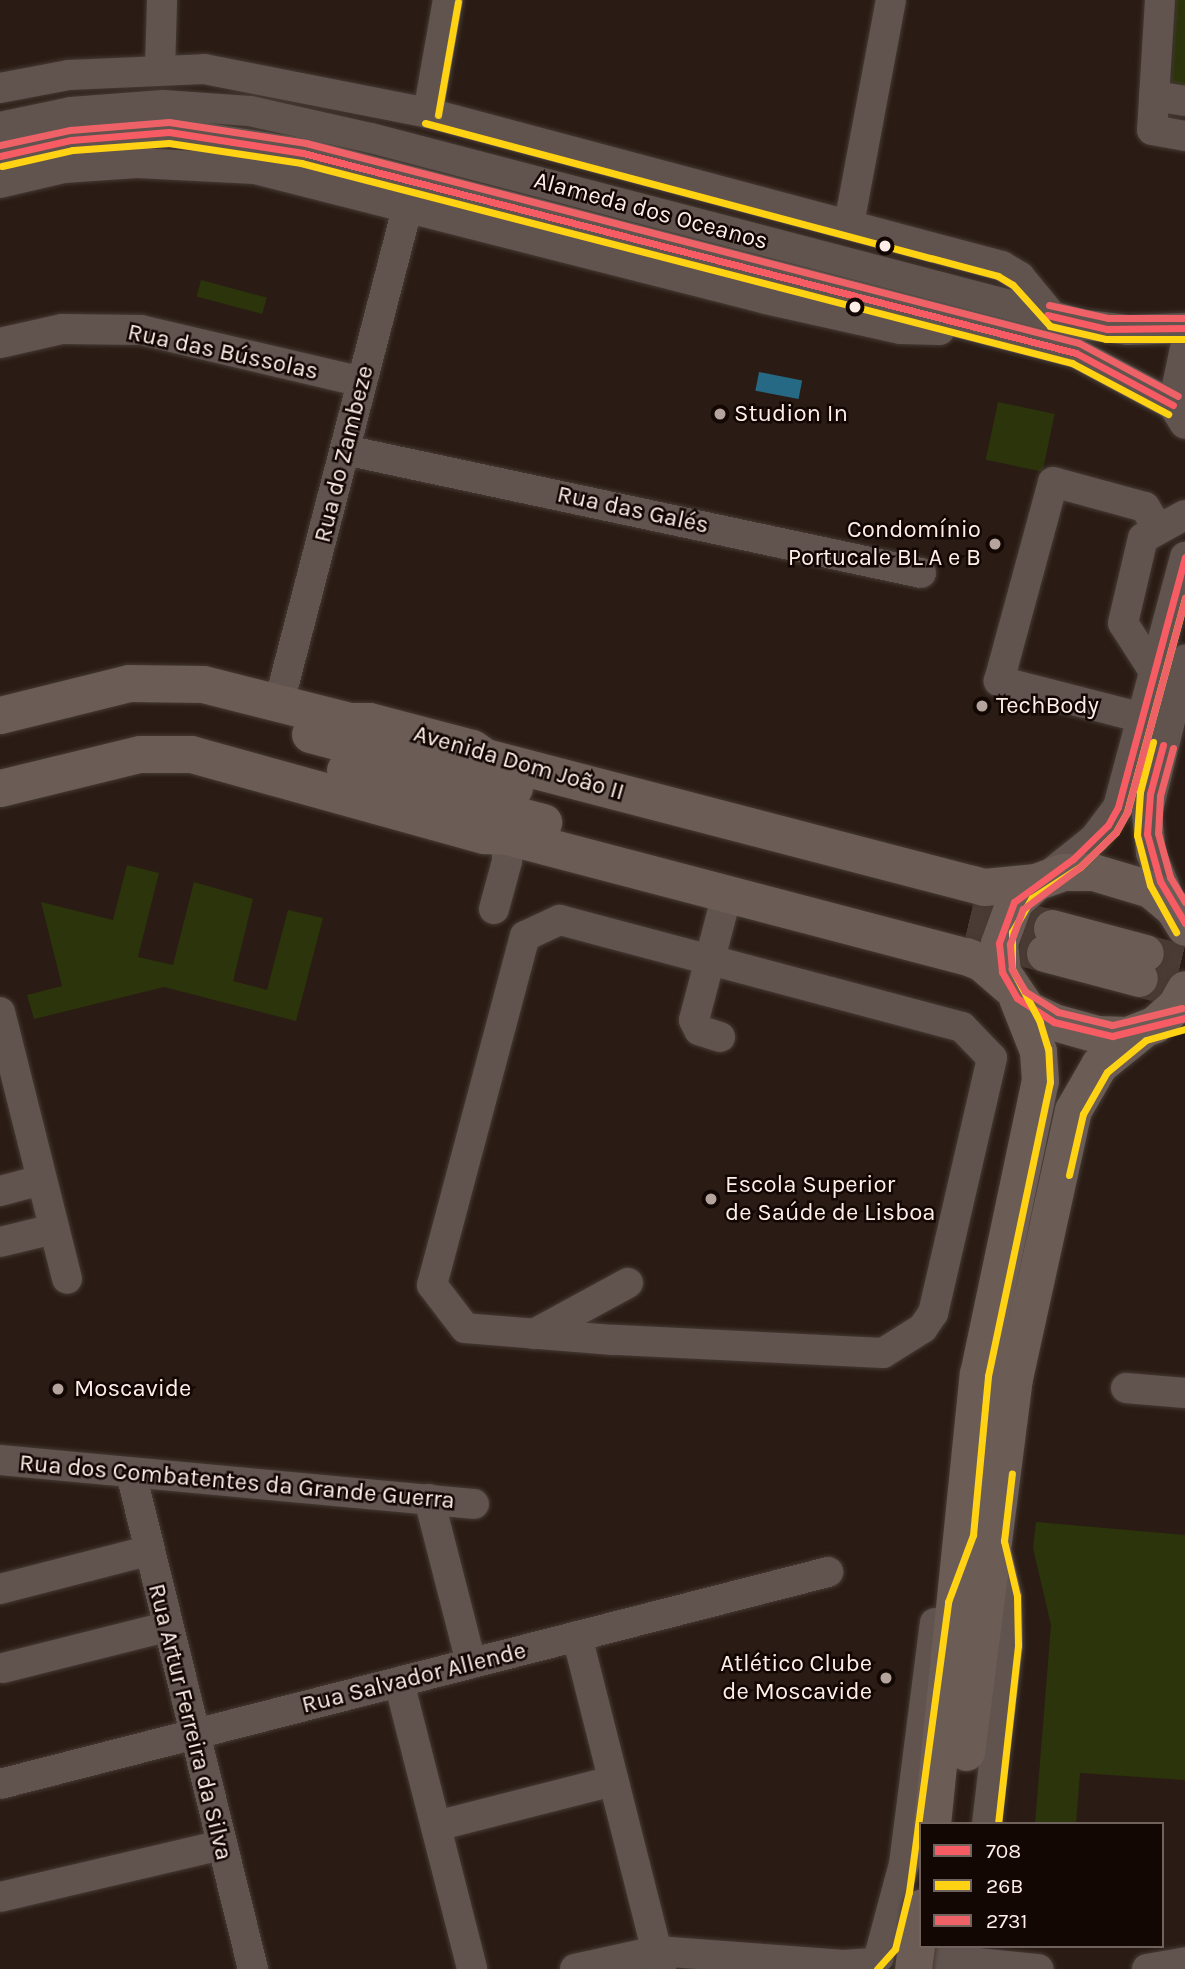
<!DOCTYPE html>
<html>
<head>
<meta charset="utf-8">
<style>
  body { margin:0 }
  #map { position:relative; width:1185px; height:1969px; overflow:hidden; background:#2a1c14; font-family:Karla,sans-serif }
  div>[style] { position:absolute }
  [style*='--x'] { left:calc(var(--x)*1px); top:calc(var(--y)*1px); width:calc(var(--w)*1px); rotate:calc(var(--a)*1deg) }
  .green>* { inset:0; background:#2b340a; transform-origin:0 0 }
  .water>* { inset:0; background:#256984; transform-origin:0 0 }
  .major-tunnel>* { height:37px; margin-top:-18.5px; transform-origin:0; background:repeating-linear-gradient(90deg,#4a3c34 0 37px,transparent 0 55px) }
  .roads { filter:drop-shadow(0 0 2px #453a34) drop-shadow(0 0 2px #453a34) }
  .minor>* { height:30px; margin:-15px; padding:0 15px; transform-origin:15px; border-radius:15px; background:#61544f }
  .major>* { height:37px; margin:-18.5px; padding:0 18.5px; transform-origin:18.5px; border-radius:18.5px; background:#6b5c55 }
  .bridges { filter:drop-shadow(0 0 2px #453a34) drop-shadow(0 0 2px #453a34) }
  .major-bridge>* { height:37px; margin:-18.5px; padding:0 18.5px; transform-origin:18.5px; border-radius:18.5px; background:#6b5c55 }
  .bus-1>* { height:7px; margin:-3.5px; padding:0 3.5px; transform-origin:3.5px; border-radius:3.5px; background:#f75b64 }
  .bus-2>* { height:7px; margin:-3.5px; padding:0 3.5px; transform-origin:3.5px; border-radius:3.5px; background:#ffd214 }
  .bus-3>* { height:7px; margin:-3.5px; padding:0 3.5px; transform-origin:3.5px; border-radius:3.5px; background:#ee6267 }
  .dots>* { width:19px; height:19px; translate:-50% -50%; box-sizing:border-box; border:4px solid #120703; border-radius:50% }
  span { translate:-50% -50%; white-space:nowrap; text-align:center; line-height:1.15; -webkit-text-stroke:5px #120703; paint-order:stroke }
  .street-label { font-size:24px; color:#feeee7 }
  .poi-label { font-size:24px; color:#feeee7 }
  .left { translate:0 -50%; text-align:left }
  .right { translate:-100% -50%; text-align:right }
  .legend { position:absolute; left:919px; top:1822px; width:245px; height:126px; box-sizing:border-box; background:#120703; border:2px solid #70635e; margin:0; padding:9px 12px; list-style:none; font-size:21px; color:#feeee7 }
  .legend li { display:flex; align-items:center; gap:14px; height:35px }
  .legend b { width:35px; border:2px solid #70635e }
</style>
</head>
<body>
<div id="map">
  <div class="green">
    <div style="clip-path:polygon(1176px 0,1185px 0,1185px 94px,1171px 91px)"></div>
    <div style="left:201px;top:280px;width:68px;height:17px;rotate:15deg"></div>
    <div style="left:998px;top:402px;width:58px;height:59px;rotate:12deg"></div>
    <div style="clip-path:polygon(127px 865px,159px 873px,138px 957px,173px 965px,194px 882px,253px 899px,233px 981px,267px 990px,288px 910px,323px 918px,296px 1021px,164px 987px,34px 1019px,27px 995px,62px 986px,41px 902px,113px 920px)"></div>
    <div style="clip-path:polygon(1036px 1522px,1185px 1535px,1185px 1780px,1080px 1773px,1076px 1824px,1035px 1824px,1051px 1625px,1033px 1548px)"></div>
  </div>
  <div class="water">
    <div style="left:759px;top:372px;width:44px;height:19px;rotate:11deg"></div>
  </div>
  <div class="major-tunnel">
    <div style="--x:972;--y:908;--w:82;--a:14"></div>
    <div style="--x:966;--y:933;--w:81;--a:14.2"></div>
    <div style="--x:1145;--y:953;--w:41;--a:14"></div>
    <div style="--x:1139;--y:978;--w:48;--a:14.6"></div>
  </div>
  <div class="roads">
    <div class="minor">
      <div style="--x:1160;--y:0;--w:130;--a:93.5"></div>
      <div style="--x:1152;--y:130;--w:34;--a:10"></div>
      <div style="--x:160;--y:69;--w:69;--a:-88.3"></div>
      <div style="--x:0;--y:88;--w:70;--a:-10.7"></div>
      <div style="--x:69;--y:75;--w:135;--a:-2.5"></div>
      <div style="--x:204;--y:69;--w:228;--a:11.1"></div>
      <div style="--x:428;--y:113;--w:594;--a:14.93"></div>
      <div style="--x:1002;--y:266;--w:21;--a:31"></div>
      <div style="--x:1020;--y:277;--w:50;--a:50.6"></div>
      <div style="--x:1154;--y:96;--w:31;--a:9"></div>
      <div style="--x:428;--y:113;--w:115;--a:-80"></div>
      <div style="--x:0;--y:127;--w:73;--a:-11.9"></div>
      <div style="--x:71;--y:112;--w:92;--a:-4.4"></div>
      <div style="--x:163;--y:105;--w:87;--a:3.9"></div>
      <div style="--x:250;--y:111;--w:124;--a:12.6"></div>
      <div style="--x:371;--y:138;--w:739;--a:14.66"></div>
      <div style="--x:1086;--y:325;--w:42;--a:6.8"></div>
      <div style="--x:1128;--y:330;--w:57;--a:-2"></div>
      <div style="--x:0;--y:156;--w:73;--a:-12.7"></div>
      <div style="--x:71;--y:140;--w:98;--a:-4.7"></div>
      <div style="--x:169;--y:132;--w:136;--a:8.9"></div>
      <div style="--x:303;--y:153;--w:798;--a:14.51"></div>
      <div style="--x:1076;--y:353;--w:110;--a:28.2"></div>
      <div style="--x:0;--y:183;--w:66;--a:-13.2"></div>
      <div style="--x:64;--y:168;--w:73;--a:-3.9"></div>
      <div style="--x:137;--y:163;--w:118;--a:2.9"></div>
      <div style="--x:255;--y:169;--w:527;--a:14.27"></div>
      <div style="--x:766;--y:299;--w:137;--a:12.6"></div>
      <div style="--x:900;--y:329;--w:40;--a:1.4"></div>
      <div style="--x:849;--y:224;--w:228;--a:-79.4"></div>
      <div style="--x:0;--y:343;--w:64;--a:-12.7"></div>
      <div style="--x:62;--y:329;--w:79;--a:0.7"></div>
      <div style="--x:141;--y:330;--w:227;--a:13.2"></div>
      <div style="--x:1185;--y:348;--w:58;--a:101.9"></div>
      <div style="--x:1173;--y:405;--w:22;--a:58"></div>
      <div style="--x:345;--y:450;--w:589;--a:12.05"></div>
      <div style="--x:1155;--y:673;--w:59;--a:-122.6"></div>
      <div style="--x:1123;--y:623;--w:87;--a:-76.8"></div>
      <div style="--x:1143;--y:538;--w:48;--a:-28.7"></div>
      <div style="--x:279;--y:703;--w:514;--a:-75.48"></div>
      <div style="--x:1143;--y:718;--w:149;--a:-165.6"></div>
      <div style="--x:999;--y:681;--w:206;--a:-74.8"></div>
      <div style="--x:1053;--y:482;--w:95;--a:15.2"></div>
      <div style="--x:1145;--y:507;--w:14;--a:60"></div>
      <div style="--x:1049;--y:875;--w:58;--a:-38.7"></div>
      <div style="--x:1094;--y:839;--w:40;--a:-53"></div>
      <div style="--x:1118;--y:807;--w:259;--a:-75"></div>
      <div style="--x:1173;--y:907;--w:58;--a:-112.2"></div>
      <div style="--x:1151;--y:853;--w:39;--a:-96"></div>
      <div style="--x:1147;--y:814;--w:159;--a:-76.1"></div>
      <div style="--x:494;--y:909;--w:50;--a:-74.8"></div>
      <div style="--x:507;--y:861;--w:25;--a:-90"></div>
      <div style="--x:560;--y:920;--w:416;--a:14.9"></div>
      <div style="--x:962;--y:1027;--w:43;--a:45.9"></div>
      <div style="--x:992;--y:1058;--w:262;--a:103"></div>
      <div style="--x:933;--y:1313;--w:18;--a:124"></div>
      <div style="--x:923;--y:1328;--w:47;--a:148"></div>
      <div style="--x:883;--y:1353;--w:270;--a:-177.2"></div>
      <div style="--x:613;--y:1340;--w:148;--a:-175.4"></div>
      <div style="--x:465;--y:1328;--w:54;--a:-127.5"></div>
      <div style="--x:432;--y:1285;--w:361;--a:-75.1"></div>
      <div style="--x:525;--y:936;--w:38;--a:-25"></div>
      <div style="--x:0;--y:1012;--w:275;--a:75.9"></div>
      <div style="--x:720;--y:1037;--w:22;--a:-162"></div>
      <div style="--x:699;--y:1030;--w:11;--a:-117"></div>
      <div style="--x:694;--y:1020;--w:130;--a:-75.3"></div>
      <div style="--x:0;--y:1191;--w:43;--a:-14.7"></div>
      <div style="--x:0;--y:1242;--w:56;--a:-13.5"></div>
      <div style="--x:534;--y:1334;--w:107;--a:-28.5"></div>
      <div style="--x:1126;--y:1388;--w:59;--a:4.8"></div>
      <div style="--x:0;--y:1460;--w:476;--a:5.3"></div>
      <div style="--x:131;--y:1473;--w:511;--a:76.18"></div>
      <div style="--x:429;--y:1499;--w:169;--a:75.6"></div>
      <div style="--x:0;--y:1589;--w:152;--a:-14.5"></div>
      <div style="--x:577;--y:1636;--w:343;--a:75.8"></div>
      <div style="--x:3;--y:1668;--w:168;--a:-14.1"></div>
      <div style="--x:399;--y:1682;--w:296;--a:75.7"></div>
      <div style="--x:0;--y:1784;--w:855;--a:-14.36"></div>
      <div style="--x:987;--y:1824;--w:180;--a:-83.3"></div>
      <div style="--x:1008;--y:1645;--w:48;--a:-91.2"></div>
      <div style="--x:1007;--y:1597;--w:48;--a:-103.2"></div>
      <div style="--x:436;--y:1826;--w:183;--a:-14.3"></div>
      <div style="--x:0;--y:1897;--w:228;--a:-13.2"></div>
      <div style="--x:879;--y:1957;--w:96;--a:-75"></div>
      <div style="--x:904;--y:1864;--w:243;--a:-82.7"></div>
      <div style="--x:939;--y:1959;--w:100;--a:5.8"></div>
      <div style="--x:575;--y:1969;--w:84;--a:-12.4"></div>
      <div style="--x:657;--y:1951;--w:187;--a:4.3"></div>
      <div style="--x:843;--y:1965;--w:26;--a:-4"></div>
      <div style="--x:1147;--y:1969;--w:39;--a:-10"></div>
    </div>
    <div class="major">
      <div style="--x:0;--y:715;--w:133;--a:-13.9"></div>
      <div style="--x:129;--y:683;--w:74;--a:0.8"></div>
      <div style="--x:203;--y:684;--w:151;--a:14.2"></div>
      <div style="--x:349;--y:721;--w:20;--a:0"></div>
      <div style="--x:369;--y:721;--w:106;--a:14.7"></div>
      <div style="--x:472;--y:748;--w:16;--a:35"></div>
      <div style="--x:485;--y:757;--w:516;--a:14.6"></div>
      <div style="--x:984;--y:887;--w:52;--a:-5.5"></div>
      <div style="--x:310;--y:734;--w:211;--a:14.8"></div>
      <div style="--x:345;--y:770;--w:205;--a:14.7"></div>
      <div style="--x:0;--y:788;--w:144;--a:-13.7"></div>
      <div style="--x:140;--y:754;--w:51;--a:0"></div>
      <div style="--x:191;--y:754;--w:304;--a:15.5"></div>
      <div style="--x:484;--y:835;--w:23;--a:2"></div>
      <div style="--x:507;--y:836;--w:474;--a:14.7"></div>
      <div style="--x:966;--y:956;--w:16;--a:22"></div>
      <div style="--x:981;--y:962;--w:37;--a:41"></div>
      <div style="--x:1185;--y:927;--w:22;--a:-122"></div>
      <div style="--x:1173;--y:908;--w:30;--a:-140"></div>
      <div style="--x:1150;--y:889;--w:59;--a:-163.4"></div>
      <div style="--x:1093;--y:872;--w:30;--a:180"></div>
      <div style="--x:1063;--y:872;--w:29;--a:160"></div>
      <div style="--x:1036;--y:882;--w:30;--a:138"></div>
      <div style="--x:1014;--y:902;--w:44;--a:110.1"></div>
      <div style="--x:999;--y:943;--w:29;--a:84"></div>
      <div style="--x:1002;--y:972;--w:45;--a:56"></div>
      <div style="--x:1027;--y:1009;--w:30;--a:26"></div>
      <div style="--x:1054;--y:1022;--w:45;--a:15.6"></div>
      <div style="--x:1097;--y:1034;--w:30;--a:2"></div>
      <div style="--x:1127;--y:1035;--w:30;--a:-21"></div>
      <div style="--x:1155;--y:1024;--w:28;--a:-42"></div>
      <div style="--x:1176;--y:1005;--w:18;--a:-61"></div>
      <div style="--x:1052;--y:928;--w:96;--a:15"></div>
      <div style="--x:1045;--y:953;--w:97;--a:14.9"></div>
      <div style="--x:966;--y:1752;--w:377;--a:-82.7"></div>
      <div style="--x:1014;--y:1378;--w:274;--a:-77.6"></div>
      <div style="--x:1073;--y:1110;--w:52;--a:-60"></div>
      <div style="--x:1099;--y:1065;--w:54;--a:-39"></div>
      <div style="--x:932;--y:1824;--w:452;--a:-84.2"></div>
      <div style="--x:978;--y:1374;--w:299;--a:-78.1"></div>
      <div style="--x:1040;--y:1081;--w:30;--a:-94"></div>
      <div style="--x:1038;--y:1051;--w:57;--a:-111.6"></div>
    </div>
  </div>
  <div class="bridges">
    <div class="major-bridge">
      <div style="--x:913;--y:1969;--w:62;--a:-82.5"></div>
    </div>
  </div>
  <div class="bus-1">
    <div style="--x:0;--y:156;--w:73;--a:-12.7"></div>
    <div style="--x:71;--y:140;--w:98;--a:-4.7"></div>
    <div style="--x:169;--y:132;--w:136;--a:8.9"></div>
    <div style="--x:303;--y:153;--w:798;--a:14.51"></div>
    <div style="--x:1076;--y:353;--w:110;--a:28.2"></div>
    <div style="--x:1047;--y:315;--w:62;--a:13.1"></div>
    <div style="--x:1107;--y:329;--w:78;--a:-0.7"></div>
    <div style="--x:1185;--y:557;--w:259;--a:105"></div>
    <div style="--x:1118;--y:807;--w:21;--a:119"></div>
    <div style="--x:1108;--y:825;--w:49;--a:135.8"></div>
    <div style="--x:1073;--y:859;--w:73;--a:143.9"></div>
    <div style="--x:1014;--y:902;--w:44;--a:110.1"></div>
    <div style="--x:999;--y:943;--w:29;--a:84"></div>
    <div style="--x:1002;--y:972;--w:30;--a:60"></div>
    <div style="--x:1017;--y:998;--w:44;--a:33"></div>
    <div style="--x:1054;--y:1022;--w:60;--a:13.6"></div>
    <div style="--x:1112;--y:1036;--w:75;--a:-13.9"></div>
    <div style="--x:1163;--y:745;--w:51;--a:104.9"></div>
    <div style="--x:1150;--y:794;--w:40;--a:94.3"></div>
    <div style="--x:1147;--y:834;--w:49;--a:74.5"></div>
    <div style="--x:1160;--y:881;--w:49;--a:59.2"></div>
  </div>
  <div class="bus-2">
    <div style="--x:438;--y:115;--w:115;--a:-80"></div>
    <div style="--x:425;--y:123;--w:593;--a:14.95"></div>
    <div style="--x:998;--y:276;--w:17;--a:31"></div>
    <div style="--x:1013;--y:285;--w:55;--a:47.9"></div>
    <div style="--x:1050;--y:326;--w:57;--a:13.1"></div>
    <div style="--x:1106;--y:339;--w:79;--a:0"></div>
    <div style="--x:2;--y:166;--w:73;--a:-12.7"></div>
    <div style="--x:73;--y:150;--w:96;--a:-4.2"></div>
    <div style="--x:169;--y:143;--w:134;--a:8.6"></div>
    <div style="--x:301;--y:163;--w:797;--a:14.54"></div>
    <div style="--x:1072;--y:363;--w:109;--a:28"></div>
    <div style="--x:1153;--y:742;--w:52;--a:104.6"></div>
    <div style="--x:1140;--y:792;--w:43;--a:94"></div>
    <div style="--x:1137;--y:835;--w:52;--a:75.4"></div>
    <div style="--x:1150;--y:885;--w:54;--a:61"></div>
    <div style="--x:1069;--y:1175;--w:63;--a:-77.1"></div>
    <div style="--x:1083;--y:1114;--w:48;--a:-60.3"></div>
    <div style="--x:1107;--y:1072;--w:50;--a:-39.4"></div>
    <div style="--x:1146;--y:1040;--w:41;--a:-15.8"></div>
    <div style="--x:998;--y:1824;--w:180;--a:-83.6"></div>
    <div style="--x:1018;--y:1645;--w:49;--a:-91.2"></div>
    <div style="--x:1017;--y:1596;--w:57;--a:-103.3"></div>
    <div style="--x:1004;--y:1541;--w:68;--a:-83.3"></div>
    <div style="--x:877;--y:1969;--w:27;--a:-48"></div>
    <div style="--x:895;--y:1949;--w:59;--a:-76.2"></div>
    <div style="--x:909;--y:1892;--w:293;--a:-82.3"></div>
    <div style="--x:948;--y:1602;--w:72;--a:-69.5"></div>
    <div style="--x:973;--y:1535;--w:160;--a:-84.6"></div>
    <div style="--x:988;--y:1376;--w:300;--a:-78.1"></div>
    <div style="--x:1050;--y:1082;--w:33;--a:-93"></div>
    <div style="--x:1048;--y:1049;--w:28;--a:-107"></div>
    <div style="--x:1040;--y:1022;--w:60;--a:-117.8"></div>
    <div style="--x:1012;--y:969;--w:37;--a:-90"></div>
    <div style="--x:1012;--y:932;--w:39;--a:-60"></div>
    <div style="--x:1032;--y:898;--w:57;--a:-32.9"></div>
    <div style="--x:1080;--y:867;--w:50;--a:-44.2"></div>
    <div style="--x:1116;--y:832;--w:23;--a:-61"></div>
    <div style="--x:1127;--y:812;--w:222;--a:-74.8"></div>
  </div>
  <div class="bus-3">
    <div style="--x:0;--y:145;--w:72;--a:-12.1"></div>
    <div style="--x:70;--y:130;--w:99;--a:-4.6"></div>
    <div style="--x:169;--y:122;--w:139;--a:8.7"></div>
    <div style="--x:306;--y:143;--w:798;--a:14.51"></div>
    <div style="--x:1079;--y:343;--w:112;--a:28.2"></div>
    <div style="--x:1049;--y:305;--w:60;--a:12.4"></div>
    <div style="--x:1108;--y:318;--w:77;--a:0"></div>
    <div style="--x:1173;--y:748;--w:50;--a:105.2"></div>
    <div style="--x:1160;--y:796;--w:37;--a:93"></div>
    <div style="--x:1158;--y:833;--w:46;--a:74.7"></div>
    <div style="--x:1170;--y:877;--w:29;--a:59"></div>
    <div style="--x:1182;--y:1008;--w:72;--a:166.3"></div>
    <div style="--x:1112;--y:1025;--w:56;--a:-166.5"></div>
    <div style="--x:1058;--y:1012;--w:39;--a:-148"></div>
    <div style="--x:1025;--y:991;--w:26;--a:-121"></div>
    <div style="--x:1012;--y:969;--w:25;--a:-95"></div>
    <div style="--x:1010;--y:944;--w:37;--a:-70"></div>
    <div style="--x:1023;--y:909;--w:71;--a:-36.4"></div>
    <div style="--x:1080;--y:867;--w:50;--a:-44.2"></div>
    <div style="--x:1116;--y:832;--w:23;--a:-61"></div>
    <div style="--x:1127;--y:812;--w:222;--a:-74.8"></div>
  </div>
  <div class="dots">
    <div style="left:885px;top:246px;background:#feeee7"></div>
    <div style="left:855px;top:307px;background:#feeee7"></div>
    <div style="left:720px;top:414px;background:#b4a49d"></div>
    <div style="left:995px;top:544px;background:#b4a49d"></div>
    <div style="left:982px;top:706px;background:#b4a49d"></div>
    <div style="left:711px;top:1199px;background:#b4a49d"></div>
    <div style="left:58px;top:1389px;background:#b4a49d"></div>
    <div style="left:886px;top:1678px;background:#b4a49d"></div>
  </div>
  <div class="street-label">
    <span style="left:651px;top:211px;rotate:15deg">Alameda dos Oceanos</span>
    <span style="left:223px;top:352px;rotate:12deg">Rua das Bússolas</span>
    <span style="left:344px;top:454px;rotate:-76deg">Rua do Zambeze</span>
    <span style="left:633px;top:510px;rotate:12deg">Rua das Galés</span>
    <span style="left:519px;top:763px;rotate:16deg">Avenida Dom João II</span>
    <span style="left:237px;top:1482px;rotate:5deg">Rua dos Combatentes da Grande Guerra</span>
    <span style="left:414px;top:1678px;rotate:-14deg">Rua Salvador Allende</span>
    <span style="left:190px;top:1722px;rotate:76deg">Rua Artur Ferreira da Silva</span>
  </div>
  <div class="poi-label">
    <span class="left" style="left:734px;top:414px">Studion In</span>
    <span class="right" style="left:981px;top:544px">Condomínio<br>Portucale BL A e B</span>
    <span class="left" style="left:996px;top:706px">TechBody</span>
    <span class="left" style="left:725px;top:1199px">Escola Superior<br>de Saúde de Lisboa</span>
    <span class="left" style="left:74px;top:1389px">Moscavide</span>
    <span class="right" style="left:872px;top:1678px">Atlético Clube<br>de Moscavide</span>
  </div>
  <ul class="legend">
  <li><b style="height:9px;background:#f75b64"></b>708</li>
  <li><b style="height:9px;background:#ffd214"></b>26B</li>
  <li><b style="height:9px;background:#ee6267"></b>2731</li>
  </ul>
</div>
</body>
</html>
